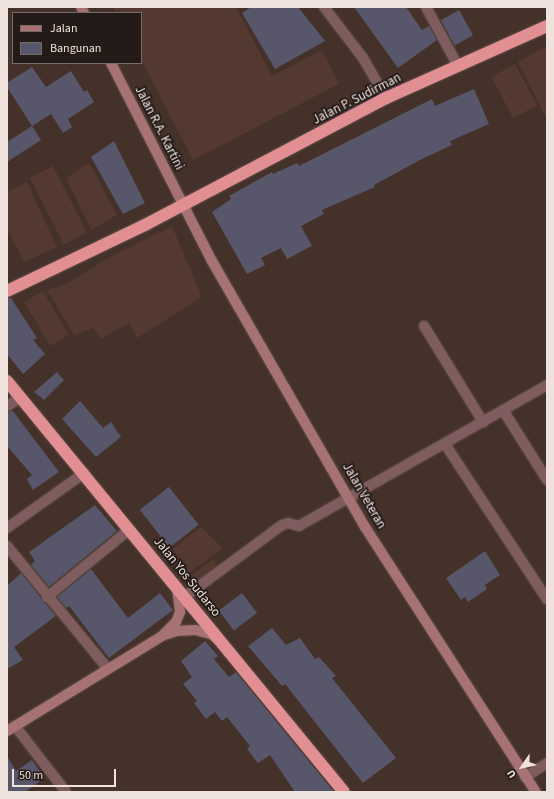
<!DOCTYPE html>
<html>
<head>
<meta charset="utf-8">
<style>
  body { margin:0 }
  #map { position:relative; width:554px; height:799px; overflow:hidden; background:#443129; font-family:"Source Sans 3",sans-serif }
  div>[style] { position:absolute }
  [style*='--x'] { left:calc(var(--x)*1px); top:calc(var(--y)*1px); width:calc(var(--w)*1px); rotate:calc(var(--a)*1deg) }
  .built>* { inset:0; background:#533930; transform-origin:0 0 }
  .building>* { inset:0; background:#57566a; transform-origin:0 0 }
  .roads { filter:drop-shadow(0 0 1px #5f4d46) drop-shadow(0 0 1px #5f4d46) }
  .street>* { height:10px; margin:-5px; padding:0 5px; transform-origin:5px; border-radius:5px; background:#7f5d5e }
  .secondary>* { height:10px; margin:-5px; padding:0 5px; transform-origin:5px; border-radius:5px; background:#a77273 }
  .highway>* { height:12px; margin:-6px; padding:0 6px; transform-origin:6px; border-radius:6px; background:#e18f93 }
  span { translate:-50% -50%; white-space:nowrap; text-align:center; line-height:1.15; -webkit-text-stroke:3.5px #241b18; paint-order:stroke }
  .street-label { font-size:13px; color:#efe2dd }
  .frame { position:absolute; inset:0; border:8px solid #efe2dd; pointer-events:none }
  .legend { position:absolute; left:12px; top:12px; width:130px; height:52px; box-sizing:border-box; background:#241b18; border:1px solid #756b67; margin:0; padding:5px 7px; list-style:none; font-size:12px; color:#efe2dd }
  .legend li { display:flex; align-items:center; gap:8px; height:20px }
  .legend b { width:20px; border:1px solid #756b67 }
  .north { position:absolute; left:502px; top:747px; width:40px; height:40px; -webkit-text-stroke:3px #241b18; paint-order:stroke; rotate:236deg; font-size:11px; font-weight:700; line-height:16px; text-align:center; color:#efe2dd }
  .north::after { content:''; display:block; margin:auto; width:14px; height:18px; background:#efe2dd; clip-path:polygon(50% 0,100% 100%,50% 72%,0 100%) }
  .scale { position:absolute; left:12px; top:769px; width:104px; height:18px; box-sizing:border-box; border:2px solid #efe2dd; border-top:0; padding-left:5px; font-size:12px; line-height:14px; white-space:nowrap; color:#efe2dd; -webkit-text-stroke:3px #241b18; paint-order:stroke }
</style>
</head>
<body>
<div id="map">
  <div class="built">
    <div style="clip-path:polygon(113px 7px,236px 7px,272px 76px,322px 50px,339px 84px,193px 160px,141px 60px,141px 13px,116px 13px)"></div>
    <div style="clip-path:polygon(545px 47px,547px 50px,546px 118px,518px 62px)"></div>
    <div style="left:515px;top:64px;width:47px;height:27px;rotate:62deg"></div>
    <div style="clip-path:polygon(89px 163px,117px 215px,91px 230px,66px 178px)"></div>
    <div style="left:53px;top:166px;width:75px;height:26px;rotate:63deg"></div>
    <div style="clip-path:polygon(27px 182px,57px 247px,24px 262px,7px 229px,7px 192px)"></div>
    <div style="clip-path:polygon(172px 226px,202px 297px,137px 338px,129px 323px,101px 339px,93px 328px,74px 335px,47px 290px,66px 284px,112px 256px)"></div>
    <div style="left:43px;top:291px;width:51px;height:22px;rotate:59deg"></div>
    <div style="clip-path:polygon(201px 527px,223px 548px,189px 573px,173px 549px)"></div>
    <div style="left:213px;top:559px;width:10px;height:28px;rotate:53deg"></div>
  </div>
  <div class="building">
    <div style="clip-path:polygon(251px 7px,298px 7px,325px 41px,275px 69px,242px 13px)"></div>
    <div style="clip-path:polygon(354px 7px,406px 7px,422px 30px,429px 26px,437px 40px,398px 68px)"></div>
    <div style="left:459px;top:10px;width:29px;height:21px;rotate:61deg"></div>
    <div style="clip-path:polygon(32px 67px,46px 87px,71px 71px,84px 92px,87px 90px,94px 102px,68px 119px,72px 127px,63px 133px,51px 114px,32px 126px,7px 87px,7px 83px)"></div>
    <div style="clip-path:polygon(474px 89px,489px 124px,450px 141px,452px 145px,420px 160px,374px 185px,375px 187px,322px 210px,324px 214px,301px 226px,312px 246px,287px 259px,281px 248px,261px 258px,265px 265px,247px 274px,212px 212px,231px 199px,229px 196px,272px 172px,273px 174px,297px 163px,299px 166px,432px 99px,435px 106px)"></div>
    <div style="clip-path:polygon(32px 126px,41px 140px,7px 162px,7px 142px)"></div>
    <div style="clip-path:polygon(114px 141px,145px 203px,123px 214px,91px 157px)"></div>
    <div style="clip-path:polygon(7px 298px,11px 298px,37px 338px,33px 340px,45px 354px,23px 374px,7px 354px)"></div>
    <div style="clip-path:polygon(57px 372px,64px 380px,44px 400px,34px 392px)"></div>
    <div style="clip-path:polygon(80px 401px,103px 428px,111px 422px,121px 437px,96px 457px,62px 419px)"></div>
    <div style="clip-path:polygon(12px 410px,59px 472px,33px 490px,27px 479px,32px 475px,7px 446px,7px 412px)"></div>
    <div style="left:169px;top:487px;width:48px;height:37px;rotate:52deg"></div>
    <div style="clip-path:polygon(95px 505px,117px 531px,49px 587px,31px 565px,35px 561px,29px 552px)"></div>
    <div style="clip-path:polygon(485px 551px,500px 575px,485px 585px,487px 589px,468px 602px,465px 597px,461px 600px,446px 578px)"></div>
    <div style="clip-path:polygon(91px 569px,128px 618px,160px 593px,173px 610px,109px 658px,69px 606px,66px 608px,57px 597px)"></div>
    <div style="clip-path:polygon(21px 573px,56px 616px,14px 647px,23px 660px,7px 669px,7px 586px)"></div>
    <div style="left:242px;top:593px;width:25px;height:29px;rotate:53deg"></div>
    <div style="clip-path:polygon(272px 628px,286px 645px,300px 638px,315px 659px,319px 657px,336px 676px,332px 678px,396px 758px,363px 783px,285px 684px,282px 686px,248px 646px)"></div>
    <div style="clip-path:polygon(205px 641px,218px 656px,214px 659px,229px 677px,236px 672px,334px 792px,295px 792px,270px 755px,258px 763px,247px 749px,250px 746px,227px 717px,222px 721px,215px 712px,206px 719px,194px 703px,197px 701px,183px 684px,192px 677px,181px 661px)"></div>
    <div style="clip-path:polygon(7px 756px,16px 771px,32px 760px,44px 778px,25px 792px,7px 792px)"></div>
  </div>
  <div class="roads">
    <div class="street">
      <div style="--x:324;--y:7;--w:64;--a:52.6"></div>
      <div style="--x:363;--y:58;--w:46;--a:60.1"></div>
      <div style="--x:426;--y:7;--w:67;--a:61.5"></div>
      <div style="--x:424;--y:326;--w:113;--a:58.4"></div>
      <div style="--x:7;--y:406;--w:15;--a:-32"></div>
      <div style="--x:503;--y:410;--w:83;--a:57.8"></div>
      <div style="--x:445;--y:444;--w:186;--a:56.7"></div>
      <div style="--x:7;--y:528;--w:95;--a:-35.5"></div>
      <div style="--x:7;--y:546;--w:159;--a:50.6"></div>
      <div style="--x:186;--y:596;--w:119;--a:-36.5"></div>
      <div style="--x:282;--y:525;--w:6;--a:-18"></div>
      <div style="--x:288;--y:523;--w:11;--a:15"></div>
      <div style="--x:299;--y:526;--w:285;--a:-29.6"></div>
      <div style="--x:47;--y:597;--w:107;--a:-39.3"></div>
      <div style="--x:15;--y:726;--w:83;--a:52.3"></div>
      <div style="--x:525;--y:777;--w:26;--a:-32"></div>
    </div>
    <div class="secondary">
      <div style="--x:81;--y:7;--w:7;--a:63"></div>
      <div style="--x:111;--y:63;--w:222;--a:63"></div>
      <div style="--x:212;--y:261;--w:307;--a:60.1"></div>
      <div style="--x:365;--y:527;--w:315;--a:57.2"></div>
      <div style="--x:164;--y:635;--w:14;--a:-17"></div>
      <div style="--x:177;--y:631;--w:18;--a:-3"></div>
      <div style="--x:195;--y:630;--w:16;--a:14"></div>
      <div style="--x:211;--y:634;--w:8;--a:40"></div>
      <div style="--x:7;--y:731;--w:182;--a:-31.5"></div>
      <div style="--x:162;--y:636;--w:20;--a:-45"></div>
      <div style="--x:176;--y:622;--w:11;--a:-68"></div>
      <div style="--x:180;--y:612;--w:23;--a:-97"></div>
    </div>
    <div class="highway">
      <div style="--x:7;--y:291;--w:153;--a:-25.6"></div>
      <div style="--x:145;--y:225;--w:272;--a:-27.8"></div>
      <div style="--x:386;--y:98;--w:176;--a:-24.1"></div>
      <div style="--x:7;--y:381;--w:531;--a:50.65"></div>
    </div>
  </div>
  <div class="street-label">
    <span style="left:357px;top:99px;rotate:-27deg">Jalan P. Sudirman</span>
    <span style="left:159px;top:128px;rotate:63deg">Jalan R.A. Kartini</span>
    <span style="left:364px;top:496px;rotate:60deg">Jalan Veteran</span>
    <span style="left:187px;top:577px;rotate:51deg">Jalan Yos Sudarso</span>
  </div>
  <div class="frame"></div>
  <ul class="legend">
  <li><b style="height:5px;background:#a77273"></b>Jalan</li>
  <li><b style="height:11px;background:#57566a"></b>Bangunan</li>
  </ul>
  <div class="north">U</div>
  <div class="scale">50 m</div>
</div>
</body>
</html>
